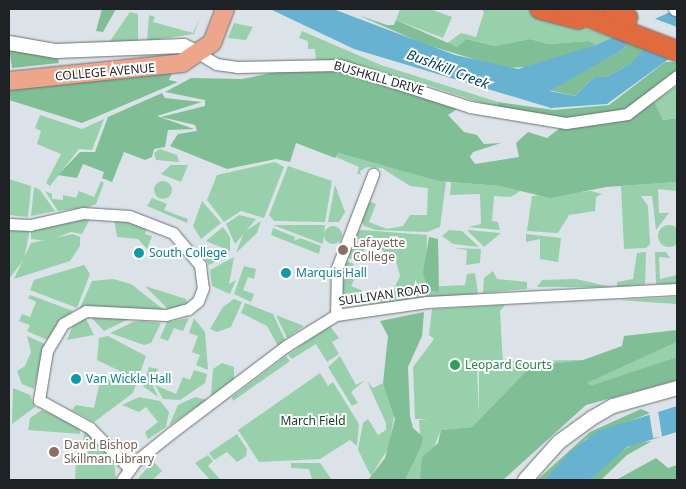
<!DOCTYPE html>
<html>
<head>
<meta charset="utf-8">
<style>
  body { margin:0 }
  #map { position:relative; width:686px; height:489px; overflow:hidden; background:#dce3e8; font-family:"Noto Sans",sans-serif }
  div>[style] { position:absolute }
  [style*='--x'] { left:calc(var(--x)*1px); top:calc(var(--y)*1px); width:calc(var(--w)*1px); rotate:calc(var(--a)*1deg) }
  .green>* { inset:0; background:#97d0aa }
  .round { border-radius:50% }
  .forest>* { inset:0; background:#80be95 }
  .water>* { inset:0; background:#68b2d1 }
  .pier>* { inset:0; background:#dce3e8; transform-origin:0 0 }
  .roads { filter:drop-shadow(0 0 1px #6a7075) drop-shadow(0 0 1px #6a7075) }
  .minor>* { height:11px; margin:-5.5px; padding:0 5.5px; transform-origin:5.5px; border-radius:5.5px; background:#fff }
  .tertiary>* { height:14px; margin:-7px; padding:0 7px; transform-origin:7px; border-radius:7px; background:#fff }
  .primary>* { height:18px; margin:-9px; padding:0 9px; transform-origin:9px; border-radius:9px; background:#eda68b }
  .motorway>* { height:20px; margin:-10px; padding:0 10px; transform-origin:10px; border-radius:10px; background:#e16a3e }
  .dots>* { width:14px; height:14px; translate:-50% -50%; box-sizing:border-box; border:2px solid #fff; border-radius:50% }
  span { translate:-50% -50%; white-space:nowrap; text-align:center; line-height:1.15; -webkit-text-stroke:4px #fff; paint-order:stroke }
  .street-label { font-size:12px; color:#1f2224 }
  .education-label { font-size:12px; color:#785e54 }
  .left { translate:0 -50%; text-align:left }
  .culture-label { font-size:12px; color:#0d838f }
  .leisure-label { font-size:12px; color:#27864d }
  .park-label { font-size:12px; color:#154429 }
  .water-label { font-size:14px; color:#004257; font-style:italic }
  .frame { position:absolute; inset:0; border:10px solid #1f2224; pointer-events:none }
</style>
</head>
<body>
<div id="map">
  <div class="green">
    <div style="clip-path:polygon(400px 9px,430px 9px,452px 17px,443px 38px,396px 20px)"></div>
    <div style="clip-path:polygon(481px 9px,527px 9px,614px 38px,596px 45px,589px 41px,548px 44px,530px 39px,495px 46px,466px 39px,457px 47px,446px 44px,461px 33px,476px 37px,484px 12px)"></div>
    <div style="clip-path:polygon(130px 12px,138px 14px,138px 42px,77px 43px,110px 41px)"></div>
    <div style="clip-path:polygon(149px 15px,155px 17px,153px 22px,193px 33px,200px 17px,194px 34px,147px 41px)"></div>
    <div style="clip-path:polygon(234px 23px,253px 27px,246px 40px,228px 38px)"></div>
    <div style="clip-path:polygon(302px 31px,381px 65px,498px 102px,497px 108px,421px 83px,316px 60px,315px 49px,308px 49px,308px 41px,299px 38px)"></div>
    <div style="clip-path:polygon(677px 86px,677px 118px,663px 120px,654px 101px)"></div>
    <div style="clip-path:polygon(40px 115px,82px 129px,104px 119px,92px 150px,79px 149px,50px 186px,46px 183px,61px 154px,37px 144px,41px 131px,35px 128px)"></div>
    <div style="clip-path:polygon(160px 149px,177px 155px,179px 162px,156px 160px,154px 153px)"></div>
    <div style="clip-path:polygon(337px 153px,446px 182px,440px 227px,427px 232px,376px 230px,364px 226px,361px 221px,368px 201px,376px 204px,369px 222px,387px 229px,403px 226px,410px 215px,427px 215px,428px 188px,410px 186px,382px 168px,367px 167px,360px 171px,361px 175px,357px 173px,359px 167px,336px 157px)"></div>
    <div style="clip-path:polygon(275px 162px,284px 167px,264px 218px,241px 211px,224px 222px,207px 200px,217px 175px)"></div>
    <div style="clip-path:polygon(171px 165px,188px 165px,181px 182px,161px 174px)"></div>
    <div style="clip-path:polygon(288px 166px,332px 181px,325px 222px,274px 221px,269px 215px)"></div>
    <div style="clip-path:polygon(9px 179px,31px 186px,28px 217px,9px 215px)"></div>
    <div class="round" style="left:154px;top:181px;width:18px;height:18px"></div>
    <div style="clip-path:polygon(101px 181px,104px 183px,96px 204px,88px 207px,58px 211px,45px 191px,52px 194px,52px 199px,63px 200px,63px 195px,76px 198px,79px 191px,94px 197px)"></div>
    <div style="clip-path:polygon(451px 182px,500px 186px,520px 191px,511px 197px,494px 196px,492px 221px,498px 222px,500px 230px,468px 227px,481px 224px,480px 194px,450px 195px)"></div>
    <div style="clip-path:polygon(677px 182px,677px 191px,658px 189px,659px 213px,669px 213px,656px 230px,652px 196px,641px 196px,648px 206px,650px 244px,646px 248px,624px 249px,621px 186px)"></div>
    <div style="clip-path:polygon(335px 185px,345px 212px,339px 222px,328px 222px)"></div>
    <div style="clip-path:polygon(34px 187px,40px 190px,55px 211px,31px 216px)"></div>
    <div style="clip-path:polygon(591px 191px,602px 194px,596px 197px,595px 211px,569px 215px,558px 233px,527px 231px,532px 196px)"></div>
    <div style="clip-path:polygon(152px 198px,167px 204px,164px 210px,188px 219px,187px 223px,147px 206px)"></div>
    <div style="clip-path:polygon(202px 201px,221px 223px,201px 239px,193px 226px)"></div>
    <div style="clip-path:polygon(239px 215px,256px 219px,235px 244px,226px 224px)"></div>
    <div style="clip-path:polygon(91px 217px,82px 234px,71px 232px,47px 241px,31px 239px,31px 227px)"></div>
    <div style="clip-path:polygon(114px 218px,147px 226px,145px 234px,152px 236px,147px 249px,138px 239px,117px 237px)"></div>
    <div style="clip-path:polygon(261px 221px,257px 233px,236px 253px,244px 232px)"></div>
    <div style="clip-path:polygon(273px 225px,325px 225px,323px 244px)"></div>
    <div class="round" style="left:658px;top:225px;width:22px;height:22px"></div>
    <div class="round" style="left:324px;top:226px;width:18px;height:18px"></div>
    <div style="clip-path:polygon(223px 227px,230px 237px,230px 251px,206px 241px)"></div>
    <div style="clip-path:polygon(9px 228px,29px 228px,29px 234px,24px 259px,9px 279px)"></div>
    <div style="clip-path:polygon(273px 228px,295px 237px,294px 241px,300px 238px,321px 246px,319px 254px,271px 235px)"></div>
    <div style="clip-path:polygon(363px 230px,427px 235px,426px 287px,465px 285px,467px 274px,475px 273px,478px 294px,359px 305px,369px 297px,393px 291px,400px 276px,395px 258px,368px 242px,359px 261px,348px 258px,356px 231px)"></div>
    <div style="clip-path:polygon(449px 230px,462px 231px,479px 247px,453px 244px,442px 236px)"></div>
    <div style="clip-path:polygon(467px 230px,501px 233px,484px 247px)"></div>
    <div style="clip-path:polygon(73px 234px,80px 237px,80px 246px,70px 261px,14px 279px,31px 243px)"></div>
    <div style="clip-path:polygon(526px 234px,561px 238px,558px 262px,540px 259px,540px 239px,526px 242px)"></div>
    <div style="clip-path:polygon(204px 246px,229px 255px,209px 265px,199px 250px)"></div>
    <div style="clip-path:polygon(453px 248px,481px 249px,480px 263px,466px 265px,467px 250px)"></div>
    <div style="clip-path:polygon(646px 252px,645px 284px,617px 287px,617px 282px,633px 279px,637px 253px)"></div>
    <div style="clip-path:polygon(655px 252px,666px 252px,670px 258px,659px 257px,660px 279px,677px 275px,677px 284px,656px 284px)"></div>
    <div style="clip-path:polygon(234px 257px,229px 284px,236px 280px,230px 294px,212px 286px,210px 270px)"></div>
    <div style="clip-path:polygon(346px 261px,354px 264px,348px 275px,354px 280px,351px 286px,363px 291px,346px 306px,342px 304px,340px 272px)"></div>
    <div style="clip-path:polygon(84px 265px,90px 274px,77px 308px,30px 290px,34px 280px)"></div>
    <div style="clip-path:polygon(244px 266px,256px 269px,254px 279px,248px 277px,243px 290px,254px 294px,251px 302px,234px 294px)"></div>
    <div style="clip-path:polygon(493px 271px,497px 279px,527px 282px,527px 289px,483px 293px,484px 278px)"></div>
    <div style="clip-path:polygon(113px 279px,131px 284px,164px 310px,80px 308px,92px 281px)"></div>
    <div style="clip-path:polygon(576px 279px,611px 287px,537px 287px,542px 280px)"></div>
    <div style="clip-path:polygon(145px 286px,186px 299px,187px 303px,169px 310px)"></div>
    <div style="clip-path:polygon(30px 295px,73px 311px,47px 340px,27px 331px,30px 325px,19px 321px,22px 314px,30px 317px,36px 302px,28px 298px)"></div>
    <div style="clip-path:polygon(677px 297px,677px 304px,618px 300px,675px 297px)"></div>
    <div style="clip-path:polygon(234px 299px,242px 302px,231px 327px,217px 332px,210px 329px,223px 307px)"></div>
    <div style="clip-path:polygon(245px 303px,273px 314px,285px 340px,278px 346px,267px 326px,241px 313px)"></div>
    <div style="clip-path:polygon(505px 305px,500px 311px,503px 365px,477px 367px,479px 417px,479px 372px,483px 367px,503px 366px,504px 361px,583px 360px,531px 366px,472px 427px,441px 430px,420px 480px,405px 480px,421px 447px,419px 420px,428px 419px,415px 419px,413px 367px,434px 339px,429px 335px,432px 309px)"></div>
    <div style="clip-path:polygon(88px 314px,133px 317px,104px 331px)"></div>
    <div style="clip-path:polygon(84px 315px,94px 335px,67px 340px,75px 320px)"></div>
    <div style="clip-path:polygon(276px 315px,304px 326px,287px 338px)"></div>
    <div style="clip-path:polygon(189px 318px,183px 331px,174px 328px,168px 341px,160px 338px,167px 322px)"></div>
    <div style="clip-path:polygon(194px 318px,205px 332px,208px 370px,196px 365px,200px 355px,192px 352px,198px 336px,189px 333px)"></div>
    <div style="clip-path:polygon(133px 322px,143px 321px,161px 323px,151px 343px,144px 345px,110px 333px)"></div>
    <div style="clip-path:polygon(329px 325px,339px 338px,332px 342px,339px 354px,327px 362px,316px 344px,292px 359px,288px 355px)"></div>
    <div style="clip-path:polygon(27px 336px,45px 344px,34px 389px,22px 384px,17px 371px,25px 366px,31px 352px)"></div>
    <div style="clip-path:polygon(108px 336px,146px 356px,133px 393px,94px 422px,72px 410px,76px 405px,94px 408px,101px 377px,116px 381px,120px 371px,97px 360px,99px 338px)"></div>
    <div style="clip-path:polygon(677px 342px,677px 357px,592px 385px,586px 383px)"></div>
    <div style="clip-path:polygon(286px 356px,290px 361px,233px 401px,232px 397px)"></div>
    <div style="clip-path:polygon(340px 356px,356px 385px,365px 380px,351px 392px,358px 403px,352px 406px,328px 367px)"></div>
    <div style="clip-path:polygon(222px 363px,234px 367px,234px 379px,211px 396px,213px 369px)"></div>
    <div style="clip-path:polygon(149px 367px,158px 369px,152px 384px,158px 397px,143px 386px)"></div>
    <div style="clip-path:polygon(194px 370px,207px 374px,205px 383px,180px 400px,163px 399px,155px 385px,176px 394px,183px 377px,190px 380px)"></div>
    <div style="clip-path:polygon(320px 373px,328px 386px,333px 382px,359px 424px,357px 446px,350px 440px,320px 459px,259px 462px,238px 430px)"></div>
    <div style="clip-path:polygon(367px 381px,373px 388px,383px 383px,395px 410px,389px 447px,371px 476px,358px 450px,363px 423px,368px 419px,378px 435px,386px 430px,386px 423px)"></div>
    <div style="clip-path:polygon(13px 388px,30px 395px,35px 407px,12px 424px)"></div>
    <div style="clip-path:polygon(139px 397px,160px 401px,169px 412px,166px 427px,148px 439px,145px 432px,158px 422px,146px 407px,139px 412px,122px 405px)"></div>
    <div style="clip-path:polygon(195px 397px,207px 400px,169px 426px,178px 405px)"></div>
    <div style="clip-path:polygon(42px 410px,79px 426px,80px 434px,28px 430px,30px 418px)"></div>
    <div style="clip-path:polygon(85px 430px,114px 461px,116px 480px,75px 480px,77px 441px,83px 441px)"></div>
    <div style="clip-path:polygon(237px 434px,247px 449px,246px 456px,237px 462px,227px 452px,214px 460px,209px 453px)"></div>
    <div style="clip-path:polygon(208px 455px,213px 461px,208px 466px,221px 480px,210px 480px,195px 463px)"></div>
    <div style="clip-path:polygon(153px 461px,162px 471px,152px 480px,137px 480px)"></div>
    <div style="clip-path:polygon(291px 463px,320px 463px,332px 480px,312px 480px,309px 469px,291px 468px)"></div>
  </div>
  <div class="forest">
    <div style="clip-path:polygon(102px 9px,116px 9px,103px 32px,96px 31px)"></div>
    <div style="clip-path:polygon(358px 15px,387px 25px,394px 25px,396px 20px,457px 47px,466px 39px,495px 46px,530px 39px,548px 44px,589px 41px,596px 45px,531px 67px,503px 68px,424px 44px)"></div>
    <div style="clip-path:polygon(632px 39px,642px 41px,645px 50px,628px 65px,606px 77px,594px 77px,575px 96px,549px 90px,622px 50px)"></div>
    <div style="clip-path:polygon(9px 48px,57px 54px,59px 63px,12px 68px)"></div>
    <div style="clip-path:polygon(665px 62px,677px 62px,677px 72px,630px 108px,581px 120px,497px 108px,498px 102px,554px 110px,609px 105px)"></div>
    <div style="clip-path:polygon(327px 68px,454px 105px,457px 109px,448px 115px,464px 132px,477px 135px,484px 144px,501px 143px,473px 152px,470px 157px,475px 164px,519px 157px,516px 143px,528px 132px,547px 138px,564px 125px,638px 112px,654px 101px,663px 120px,677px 118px,677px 182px,606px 187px,550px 198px,500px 186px,439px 181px,338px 153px,335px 158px,296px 143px,290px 162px,276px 159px,227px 169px,170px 146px,178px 134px,197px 131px,195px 125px,161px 117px,205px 106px,205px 100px,165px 92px,191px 78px,242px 79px,286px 70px)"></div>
    <div style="clip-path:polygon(172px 73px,169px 80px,178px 82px,82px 123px,9px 100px,9px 88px)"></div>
    <div style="clip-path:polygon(162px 93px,165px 98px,202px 102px,157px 116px,194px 129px,168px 130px,165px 147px,154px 149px,152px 157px,145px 160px,124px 152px,112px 182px,102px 178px,104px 172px,83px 164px,77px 178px,58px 175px,80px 152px,95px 152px,108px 117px)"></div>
    <div style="clip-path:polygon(429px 237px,438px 239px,439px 292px,428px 290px,423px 273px)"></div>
    <div style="clip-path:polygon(424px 312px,422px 336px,408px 367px,410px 416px,413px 428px,423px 437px,421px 447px,405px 480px,368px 480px,385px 458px,395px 419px,383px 383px,388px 336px,380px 321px)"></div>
    <div style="clip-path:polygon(677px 327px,677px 342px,587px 383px,592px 385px,677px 357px,677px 380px,586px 405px,503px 480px,420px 480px,422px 457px,438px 443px,441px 430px,472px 427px,531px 366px,583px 360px,622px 346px,624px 336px,677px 330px)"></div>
    <div style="clip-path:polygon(641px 409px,650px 413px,586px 439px,545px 480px,537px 480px,590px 432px)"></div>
    <div style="clip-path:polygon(652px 441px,627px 455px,601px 480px,590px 480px,617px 454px,635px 443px)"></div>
    <div style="clip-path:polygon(656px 458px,668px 468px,677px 465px,677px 480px,616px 480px)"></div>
  </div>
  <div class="water">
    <div style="clip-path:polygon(evenodd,270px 9px,333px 9px,455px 55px,518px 69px,596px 45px,677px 9px,677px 53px,607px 104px,551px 108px,354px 49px,270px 9px,632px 39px,642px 42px,644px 50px,628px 65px,606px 77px,594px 77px,575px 96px,550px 91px,622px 50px,632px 39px)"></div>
    <div style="clip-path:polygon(677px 406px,677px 432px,627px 447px,590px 480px,545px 480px,572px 450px,598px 431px)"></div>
  </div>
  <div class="pier">
    <div style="clip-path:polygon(653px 18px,677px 27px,677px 56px,618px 36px)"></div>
    <div style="left:658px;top:411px;width:26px;height:9px;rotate:81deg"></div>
  </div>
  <div class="roads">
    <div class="minor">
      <div style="--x:198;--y:53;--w:21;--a:31"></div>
      <div style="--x:216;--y:64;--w:21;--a:8"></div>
      <div style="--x:237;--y:67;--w:103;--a:-1.1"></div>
      <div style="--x:340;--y:65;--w:137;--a:17.9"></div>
      <div style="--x:470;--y:107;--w:97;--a:9.5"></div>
      <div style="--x:566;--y:123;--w:62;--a:-8.4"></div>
      <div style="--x:627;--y:114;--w:63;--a:-37.2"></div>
      <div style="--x:9;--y:224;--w:21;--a:3"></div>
      <div style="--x:30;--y:225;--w:54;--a:-12.8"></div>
      <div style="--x:83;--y:213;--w:46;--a:3.7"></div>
      <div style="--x:129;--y:216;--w:47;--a:21.1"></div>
      <div style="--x:173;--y:233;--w:42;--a:49.8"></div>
      <div style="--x:200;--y:265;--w:23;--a:83"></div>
      <div style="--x:203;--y:288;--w:14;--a:111"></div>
      <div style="--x:198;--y:301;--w:13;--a:141"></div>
      <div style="--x:188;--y:309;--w:23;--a:165"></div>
      <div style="--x:166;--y:315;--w:80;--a:-177.1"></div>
      <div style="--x:86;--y:311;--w:26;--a:151"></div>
      <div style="--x:63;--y:324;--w:31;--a:121"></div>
      <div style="--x:47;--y:351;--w:50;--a:99.3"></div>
      <div style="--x:39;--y:400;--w:58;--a:28.8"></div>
      <div style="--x:90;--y:428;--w:56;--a:45.7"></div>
      <div style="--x:336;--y:315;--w:47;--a:-88.8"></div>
      <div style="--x:337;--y:268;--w:101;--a:-69"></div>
      <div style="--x:122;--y:480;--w:24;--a:-54"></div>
      <div style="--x:136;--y:461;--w:45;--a:-38.7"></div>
      <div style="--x:171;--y:433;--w:144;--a:-37.1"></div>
      <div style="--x:286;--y:346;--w:59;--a:-31.8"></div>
      <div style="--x:336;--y:315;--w:92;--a:-8.1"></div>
      <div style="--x:427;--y:302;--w:250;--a:-3"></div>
    </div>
    <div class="tertiary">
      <div style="--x:676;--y:9;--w:1;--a:0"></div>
      <div style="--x:9;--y:43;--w:48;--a:9.7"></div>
      <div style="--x:56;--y:51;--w:128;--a:-2.2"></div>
      <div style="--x:184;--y:46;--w:16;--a:27"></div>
      <div style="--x:525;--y:480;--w:51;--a:-48.2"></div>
      <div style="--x:559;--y:442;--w:41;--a:-36"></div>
      <div style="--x:592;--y:418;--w:24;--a:-30"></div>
      <div style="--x:613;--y:406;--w:66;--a:-15.7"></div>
    </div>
    <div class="primary">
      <div style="--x:9;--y:81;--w:174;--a:-5.9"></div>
      <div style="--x:182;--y:63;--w:36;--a:-34"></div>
      <div style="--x:212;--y:43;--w:36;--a:-69"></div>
    </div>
    <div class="motorway">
      <div style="--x:540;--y:9;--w:40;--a:14.4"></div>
      <div style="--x:567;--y:9;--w:118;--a:20.9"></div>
      <div style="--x:613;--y:9;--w:17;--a:31"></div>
    </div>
  </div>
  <div class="dots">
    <div style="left:343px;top:250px;background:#8d6e63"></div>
    <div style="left:139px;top:253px;background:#0f9aa8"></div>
    <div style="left:286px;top:273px;background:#0f9aa8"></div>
    <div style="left:455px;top:365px;background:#2e9e5b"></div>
    <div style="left:76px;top:379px;background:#0f9aa8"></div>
    <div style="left:54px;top:452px;background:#8d6e63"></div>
  </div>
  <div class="street-label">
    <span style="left:105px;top:72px;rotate:-5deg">COLLEGE AVENUE</span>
    <span style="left:379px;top:78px;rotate:16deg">BUSHKILL DRIVE</span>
    <span style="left:384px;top:295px;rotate:-8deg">SULLIVAN ROAD</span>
  </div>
  <div class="education-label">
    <span class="left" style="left:353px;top:250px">Lafayette<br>College</span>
    <span class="left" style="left:64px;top:452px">David Bishop<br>Skillman Library</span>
  </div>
  <div class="culture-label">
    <span class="left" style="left:149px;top:253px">South College</span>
    <span class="left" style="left:296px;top:273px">Marquis Hall</span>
    <span class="left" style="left:86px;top:379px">Van Wickle Hall</span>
  </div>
  <div class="leisure-label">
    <span class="left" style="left:465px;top:365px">Leopard Courts</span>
  </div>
  <div class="park-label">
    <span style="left:313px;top:421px">March Field</span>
  </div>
  <div class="water-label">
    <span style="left:448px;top:69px;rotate:21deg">Bushkill Creek</span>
  </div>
  <div class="frame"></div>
</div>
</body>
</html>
